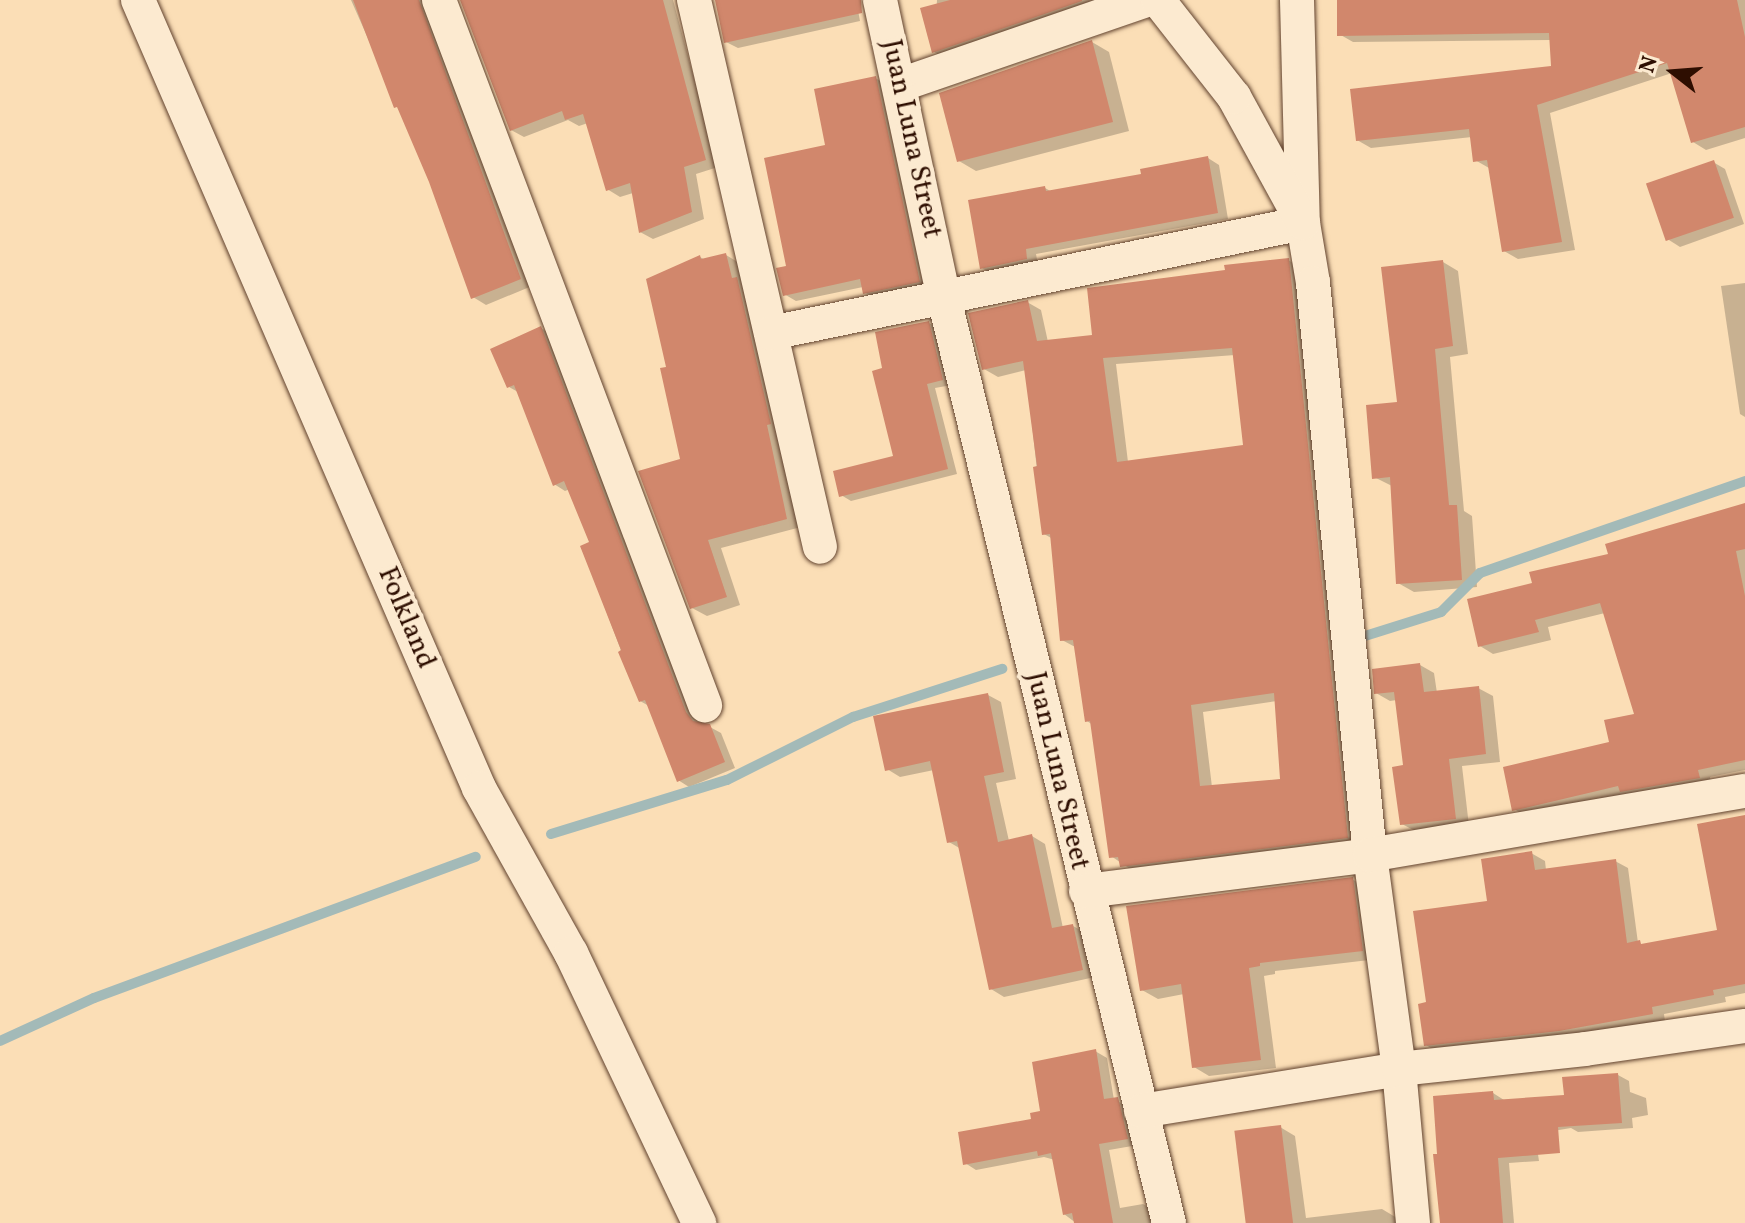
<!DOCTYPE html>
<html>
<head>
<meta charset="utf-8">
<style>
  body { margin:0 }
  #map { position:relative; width:1745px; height:1223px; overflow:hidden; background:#fbdeb6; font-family:Vollkorn,serif }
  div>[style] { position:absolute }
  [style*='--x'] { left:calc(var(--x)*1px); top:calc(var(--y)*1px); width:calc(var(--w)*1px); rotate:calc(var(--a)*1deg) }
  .shadow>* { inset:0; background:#0003 }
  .stream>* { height:10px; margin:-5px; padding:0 5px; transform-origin:5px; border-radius:5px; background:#a3bab8 }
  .building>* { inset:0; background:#d1876c; transform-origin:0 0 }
  .roads { filter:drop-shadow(0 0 2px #61422e) drop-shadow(0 0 2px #61422e) }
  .street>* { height:34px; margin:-17px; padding:0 17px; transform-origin:17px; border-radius:17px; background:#fcead0 }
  span { translate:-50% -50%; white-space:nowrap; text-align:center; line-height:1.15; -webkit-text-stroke:8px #fcead0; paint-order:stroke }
  .street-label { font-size:28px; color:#2e0e01 }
  .north { position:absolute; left:1633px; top:32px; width:80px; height:80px; -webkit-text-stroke:6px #fcead0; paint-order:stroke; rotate:287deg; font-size:22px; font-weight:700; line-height:32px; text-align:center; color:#2e0e01 }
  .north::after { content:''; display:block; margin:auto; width:28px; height:36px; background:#2e0e01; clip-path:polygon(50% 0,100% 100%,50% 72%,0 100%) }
</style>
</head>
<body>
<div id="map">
  <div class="shadow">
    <div style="clip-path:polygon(351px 0,435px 0,532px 286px,486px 305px,473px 297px,431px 181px)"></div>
    <div style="clip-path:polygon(463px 0,673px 0,718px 167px,696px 174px,704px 219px,653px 239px,640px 232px,633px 193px,620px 197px,607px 189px,588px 123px,579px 126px,568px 120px,524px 137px,511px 130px)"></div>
    <div style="clip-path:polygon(716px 0,856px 0,860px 21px,738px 48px,726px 42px)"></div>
    <div style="clip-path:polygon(937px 0,1099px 0,946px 59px,934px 52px)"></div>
    <div style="clip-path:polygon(1343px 0,1745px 0,1745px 138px,1706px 150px,1693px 142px,1672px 73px,1550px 113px,1575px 250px,1518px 259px,1504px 251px,1489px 168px,1475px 160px,1472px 137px,1371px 148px,1357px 140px,1553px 68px,1551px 40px,1353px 42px,1339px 34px)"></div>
    <div style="clip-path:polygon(1092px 42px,1109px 52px,1129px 131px,976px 171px,959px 161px)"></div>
    <div style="clip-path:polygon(875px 78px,887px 84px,930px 288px,876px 299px,864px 292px,863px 287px,796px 301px,784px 294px,788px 268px,828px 147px)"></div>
    <div style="clip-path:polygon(1208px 158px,1219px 165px,1228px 219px,1036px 254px,1038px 265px,993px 275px,982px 268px,1045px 188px,1052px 192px,1143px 175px)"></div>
    <div style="clip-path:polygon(1713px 162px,1725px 169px,1744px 224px,1680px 247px,1669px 240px)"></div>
    <div style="clip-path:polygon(726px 255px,741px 264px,801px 527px,721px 548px,740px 605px,707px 616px,692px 608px,682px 461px,668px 368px,700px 257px,705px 260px)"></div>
    <div style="clip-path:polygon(evenodd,1288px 260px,1302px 268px,1361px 845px,1136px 873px,1111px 856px,1093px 725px,1087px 721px,1077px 648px,1062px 640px,1053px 539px,1044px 534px,1026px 370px,998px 377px,984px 369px,1027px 302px,1041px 310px,1048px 342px,1094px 337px,1227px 272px,1288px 260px,1235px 355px,1245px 447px,1128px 462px,1116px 364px,1235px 355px,1288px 260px,1277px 701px,1283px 781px,1212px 787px,1203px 712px,1277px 701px)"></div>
    <div style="clip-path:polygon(1443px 262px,1458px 271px,1468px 354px,1450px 357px,1464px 511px,1472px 516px,1477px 587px,1414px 592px,1398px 583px,1392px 486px,1374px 477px)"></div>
    <div style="clip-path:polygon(1745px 283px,1745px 417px,1740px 414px,1721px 286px)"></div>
    <div style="clip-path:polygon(929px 323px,938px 328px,952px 385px,935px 388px,957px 474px,851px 501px,841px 495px,896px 457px,885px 370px)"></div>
    <div style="clip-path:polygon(541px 328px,552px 335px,697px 720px,721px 733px,735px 768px,689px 787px,678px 780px,649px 706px,640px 701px,582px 547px,592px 543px,570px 489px,565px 491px,554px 484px,518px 392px,509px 387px)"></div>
    <div style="clip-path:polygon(1745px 505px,1745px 770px,1710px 777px,1712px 786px,1527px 817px,1514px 809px,1611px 743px,1636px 715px,1605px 613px,1548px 627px,1551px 640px,1493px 654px,1480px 646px,1534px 584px)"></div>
    <div style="clip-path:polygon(1420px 665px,1434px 673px,1437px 693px,1478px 688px,1493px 696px,1500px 762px,1462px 766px,1469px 826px,1417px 832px,1402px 824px,1405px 767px,1397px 700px,1390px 701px,1376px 693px)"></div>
    <div style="clip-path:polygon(988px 695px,1001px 702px,1016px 779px,996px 783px,1009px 841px,1032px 836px,1045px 844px,1063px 928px,1073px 926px,1086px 933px,1095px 977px,1004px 997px,991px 989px,961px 849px,949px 842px,934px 770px,900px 777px,887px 769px)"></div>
    <div style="clip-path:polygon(1745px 816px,1745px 993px,1725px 997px,1726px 1002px,1664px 1014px,1665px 1021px,1439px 1053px,1426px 1045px,1428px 1004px,1489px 902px,1531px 853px,1545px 861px,1546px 870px,1615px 861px,1628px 868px,1638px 943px,1644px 945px,1719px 931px)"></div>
    <div style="clip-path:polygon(1352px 879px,1368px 889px,1378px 959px,1275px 971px,1275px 974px,1264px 976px,1276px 1068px,1209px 1076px,1194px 1067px,1184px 994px,1158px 999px,1142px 990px)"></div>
    <div style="clip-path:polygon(1095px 1051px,1107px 1058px,1114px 1100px,1129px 1106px,1138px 1145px,1109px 1150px,1120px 1208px,1143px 1204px,1154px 1210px,1157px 1223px,1076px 1223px,1064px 1214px,1055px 1160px,1044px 1157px,976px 1170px,965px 1163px,1034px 1121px)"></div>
    <div style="clip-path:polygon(1618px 1075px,1629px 1081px,1630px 1092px,1646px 1098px,1648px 1115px,1632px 1118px,1633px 1128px,1578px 1132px,1571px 1128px,1535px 1134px,1539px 1161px,1509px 1163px,1514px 1223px,1441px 1223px,1493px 1093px,1504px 1100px,1566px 1097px)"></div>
    <div style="clip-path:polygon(1280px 1127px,1295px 1136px,1306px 1218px,1382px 1209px,1397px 1218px,1398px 1223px,1248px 1223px)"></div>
  </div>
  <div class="stream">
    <div style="--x:1365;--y:636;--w:80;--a:-17.5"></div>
    <div style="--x:1441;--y:612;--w:55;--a:-45"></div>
    <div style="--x:1480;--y:573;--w:281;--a:-19.1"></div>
    <div style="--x:551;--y:834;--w:184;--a:-17.1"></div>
    <div style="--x:727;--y:780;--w:141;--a:-26.6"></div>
    <div style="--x:853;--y:717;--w:157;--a:-17.9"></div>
    <div style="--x:0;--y:1041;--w:103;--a:-24.6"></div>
    <div style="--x:94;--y:998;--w:407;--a:-20.3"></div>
  </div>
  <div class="building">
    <div style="clip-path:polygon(353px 0,419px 0,521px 279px,471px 299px,429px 182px,397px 107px,394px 108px)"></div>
    <div style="clip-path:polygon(460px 0,663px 0,706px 160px,684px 167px,692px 212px,639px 233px,630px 183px,606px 191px,583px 114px,565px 120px,562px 111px,510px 131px)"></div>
    <div style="clip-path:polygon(715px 0,861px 0,862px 13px,724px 43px)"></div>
    <div style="clip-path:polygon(950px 0,1082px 0,1082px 1px,932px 53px,920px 8px)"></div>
    <div style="clip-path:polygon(1337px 0,1737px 0,1745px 37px,1745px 127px,1691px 143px,1667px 63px,1537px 105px,1562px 242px,1502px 252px,1487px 160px,1473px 162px,1469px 129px,1356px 141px,1350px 89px,1551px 66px,1549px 33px,1337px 36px)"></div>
    <div style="clip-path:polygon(1092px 40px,1113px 122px,957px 162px,939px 93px)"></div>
    <div style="clip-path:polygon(876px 76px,920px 282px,863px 294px,860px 279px,783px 296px,776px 268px,786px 266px,764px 158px,825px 145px,814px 89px)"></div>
    <div style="clip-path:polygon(1208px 156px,1218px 213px,1026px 249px,1027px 259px,980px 269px,968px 200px,1045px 186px,1046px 191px,1141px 174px,1140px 169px)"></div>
    <div style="left:1714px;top:160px;width:61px;height:72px;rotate:71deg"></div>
    <div style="clip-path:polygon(726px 253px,732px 278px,737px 277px,771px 424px,767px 425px,787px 519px,708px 540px,727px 597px,690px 609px,638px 471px,680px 459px,660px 368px,666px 367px,646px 279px,700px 255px,701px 259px)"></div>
    <div style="clip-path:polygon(evenodd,1289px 258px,1348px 838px,1120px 867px,1118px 857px,1109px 858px,1090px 721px,1085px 722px,1073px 640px,1060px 641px,1050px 534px,1042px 535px,1033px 467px,1037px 466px,1023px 361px,982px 370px,968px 313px,1028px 300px,1037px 341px,1092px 335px,1087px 288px,1225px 270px,1224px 265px,1289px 258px,1232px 348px,1243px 445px,1117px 462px,1103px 358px,1232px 348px,1289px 258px,1274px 693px,1280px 779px,1200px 786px,1191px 705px,1274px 693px)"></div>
    <div style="clip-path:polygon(1443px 260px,1453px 346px,1435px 349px,1449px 505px,1457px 505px,1462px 580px,1396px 584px,1390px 477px,1372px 479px,1366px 405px,1397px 402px,1381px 267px)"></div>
    <div style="clip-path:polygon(929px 321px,943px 380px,927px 384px,948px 469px,839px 497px,833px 471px,893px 456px,872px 371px,882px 368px,875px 332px)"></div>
    <div style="clip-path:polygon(541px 326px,686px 712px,693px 721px,710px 724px,725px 762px,677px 782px,645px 700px,639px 702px,618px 652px,621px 650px,580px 546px,589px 542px,564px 481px,553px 486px,514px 385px,507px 388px,490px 349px)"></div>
    <div style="clip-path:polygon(1745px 503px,1745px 549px,1736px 551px,1745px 596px,1745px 760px,1698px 770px,1700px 778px,1620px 792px,1618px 786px,1512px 811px,1503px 767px,1609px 742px,1604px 720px,1634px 714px,1600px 603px,1535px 620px,1539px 632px,1478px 647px,1467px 599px,1532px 583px,1529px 572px,1608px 554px,1605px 544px)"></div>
    <div style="clip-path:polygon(1420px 663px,1424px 692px,1479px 686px,1486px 754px,1449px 759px,1456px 819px,1400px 825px,1392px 767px,1403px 765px,1394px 692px,1374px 694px,1372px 669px)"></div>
    <div style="clip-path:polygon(988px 693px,1004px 772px,984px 776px,998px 842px,1032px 834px,1052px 928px,1073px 924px,1083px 970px,989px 990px,957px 841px,947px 843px,930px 761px,885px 771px,873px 716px)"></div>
    <div style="clip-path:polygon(1745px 815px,1745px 984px,1713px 990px,1714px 995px,1652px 1007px,1653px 1014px,1559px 1031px,1424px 1046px,1418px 1004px,1426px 1002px,1413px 911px,1487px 901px,1481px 859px,1532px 851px,1535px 870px,1616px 859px,1627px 943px,1640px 940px,1641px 944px,1717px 930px,1697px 824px)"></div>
    <div style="clip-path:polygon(1353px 877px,1363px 951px,1260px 963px,1260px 966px,1249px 968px,1261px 1060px,1192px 1068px,1181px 984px,1140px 991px,1126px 906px)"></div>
    <div style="clip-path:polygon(1096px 1049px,1104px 1099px,1118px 1097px,1128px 1139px,1099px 1144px,1113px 1223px,1074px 1223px,1072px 1213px,1063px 1215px,1051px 1153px,1038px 1156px,1037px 1151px,963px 1165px,958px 1132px,1031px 1119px,1030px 1113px,1040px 1111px,1032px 1062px)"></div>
    <div style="clip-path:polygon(1618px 1073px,1622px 1123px,1558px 1127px,1560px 1153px,1498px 1158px,1503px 1223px,1440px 1223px,1433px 1154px,1437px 1154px,1433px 1096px,1493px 1091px,1494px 1100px,1564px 1095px,1562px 1077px)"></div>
    <div style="left:1281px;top:1125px;width:99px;height:47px;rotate:83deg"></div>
  </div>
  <div class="roads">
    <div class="street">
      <div style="--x:138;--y:0;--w:859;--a:66.6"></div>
      <div style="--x:479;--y:788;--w:189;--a:60.9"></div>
      <div style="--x:571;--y:953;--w:299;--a:64.6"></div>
      <div style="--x:439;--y:0;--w:754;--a:69.33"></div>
      <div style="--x:694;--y:0;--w:561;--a:77.03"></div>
      <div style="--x:880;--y:0;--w:305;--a:77.9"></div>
      <div style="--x:944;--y:298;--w:952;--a:76.33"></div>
      <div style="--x:1297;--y:0;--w:223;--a:88.5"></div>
      <div style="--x:1303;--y:223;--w:61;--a:80.5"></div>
      <div style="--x:1313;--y:283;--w:575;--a:84.31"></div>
      <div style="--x:1370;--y:855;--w:216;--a:82.3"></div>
      <div style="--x:1399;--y:1069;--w:155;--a:84.8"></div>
      <div style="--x:900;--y:85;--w:261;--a:-19"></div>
      <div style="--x:771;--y:333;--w:543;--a:-11.68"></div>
      <div style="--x:1303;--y:223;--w:144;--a:-118.7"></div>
      <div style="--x:1234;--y:97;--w:123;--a:-128.1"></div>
      <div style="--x:1086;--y:891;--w:286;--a:-7.2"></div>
      <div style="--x:1370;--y:855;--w:380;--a:-9.7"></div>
      <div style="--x:1141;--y:1111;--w:261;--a:-9.2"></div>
      <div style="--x:1399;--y:1069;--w:187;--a:-6.1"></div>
      <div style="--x:1585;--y:1049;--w:162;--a:-8.2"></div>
    </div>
  </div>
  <div class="street-label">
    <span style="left:911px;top:139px;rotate:78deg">Juan Luna Street</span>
    <span style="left:406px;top:618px;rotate:67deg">Folkland</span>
    <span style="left:1057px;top:771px;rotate:77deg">Juan Luna Street</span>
  </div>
  <div class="north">N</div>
</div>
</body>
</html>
